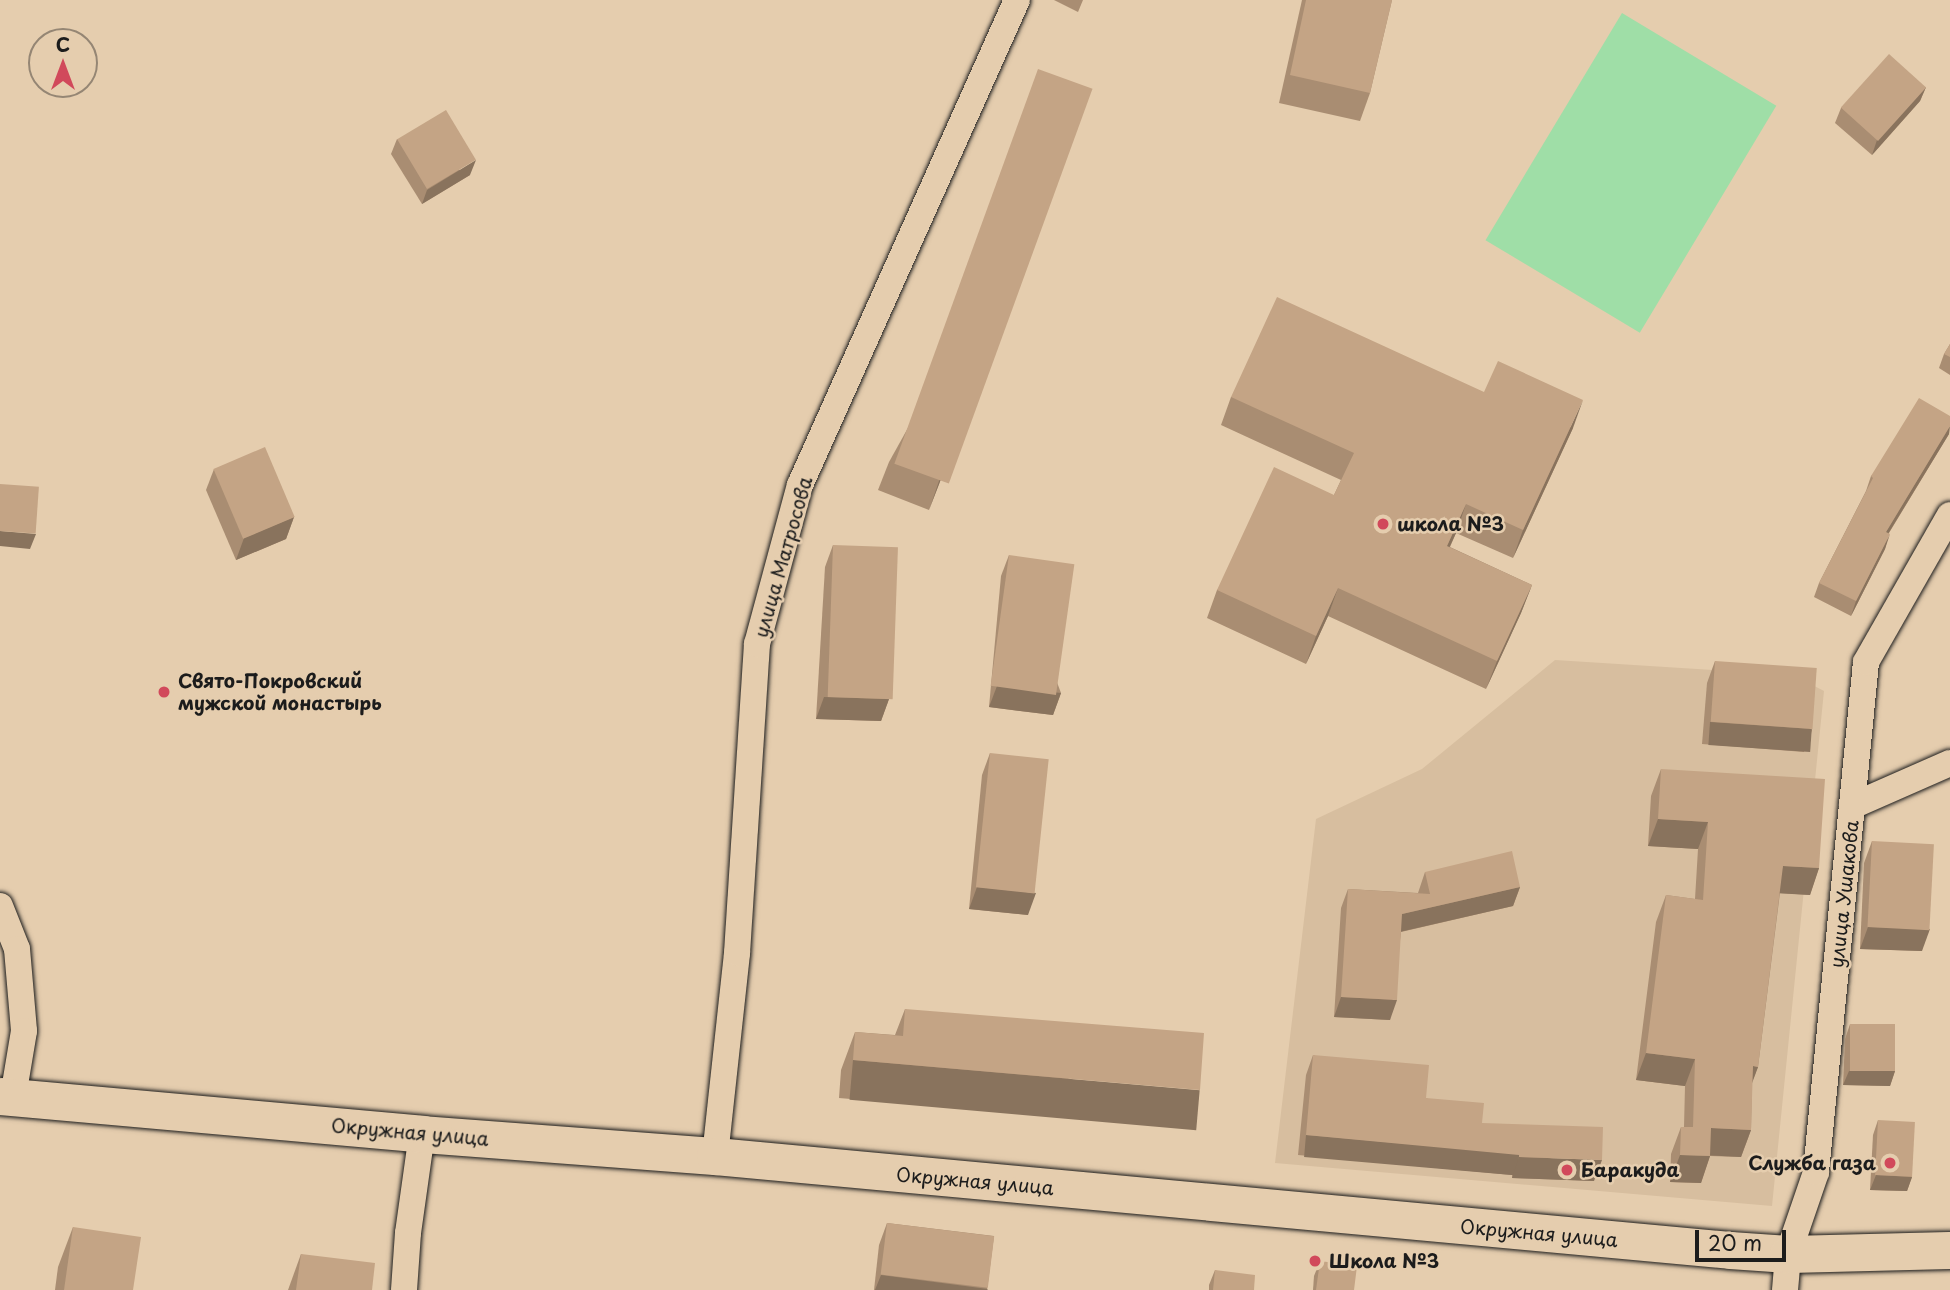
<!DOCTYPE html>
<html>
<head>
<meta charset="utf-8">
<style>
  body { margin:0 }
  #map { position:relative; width:1950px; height:1290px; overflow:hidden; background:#e5cdae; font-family:"Playpen Sans",sans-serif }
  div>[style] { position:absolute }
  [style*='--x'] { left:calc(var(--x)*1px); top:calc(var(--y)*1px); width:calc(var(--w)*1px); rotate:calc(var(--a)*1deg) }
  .built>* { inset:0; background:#d7be9f }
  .green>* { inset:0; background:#9fdea7; transform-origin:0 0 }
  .roads { filter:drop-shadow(0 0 2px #1c1c1c) drop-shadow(0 0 2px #1c1c1c) }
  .street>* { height:26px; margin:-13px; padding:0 13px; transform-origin:13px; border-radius:13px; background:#e5cdae }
  .secondary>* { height:37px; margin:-18.5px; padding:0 18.5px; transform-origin:18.5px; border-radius:18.5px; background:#e5cdae }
  .wall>* { inset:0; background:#a98d72 }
  .shaded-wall>* { inset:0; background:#89735d; transform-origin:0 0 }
  .building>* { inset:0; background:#c4a485; transform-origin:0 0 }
  .dots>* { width:19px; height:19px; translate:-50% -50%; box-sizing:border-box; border:4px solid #e5cdae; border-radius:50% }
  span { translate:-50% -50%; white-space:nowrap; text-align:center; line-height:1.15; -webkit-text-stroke:5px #e5cdae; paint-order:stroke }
  .poi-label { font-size:19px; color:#1c1c1c; font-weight:700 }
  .left { translate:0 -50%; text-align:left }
  .right { translate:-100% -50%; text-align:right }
  .street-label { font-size:19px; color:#1c1c1c }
  .north { position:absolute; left:28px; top:28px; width:70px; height:70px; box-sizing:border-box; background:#e5cdae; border:2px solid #958674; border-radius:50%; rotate:0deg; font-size:19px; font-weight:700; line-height:28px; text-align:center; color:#1c1c1c }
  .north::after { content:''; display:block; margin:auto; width:24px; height:32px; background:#d1495b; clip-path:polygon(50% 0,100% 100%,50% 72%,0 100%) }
  .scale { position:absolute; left:1695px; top:1230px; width:91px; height:32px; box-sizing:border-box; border:4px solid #1c1c1c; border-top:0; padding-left:9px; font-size:21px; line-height:24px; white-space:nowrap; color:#1c1c1c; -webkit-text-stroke:5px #e5cdae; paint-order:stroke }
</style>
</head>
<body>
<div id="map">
  <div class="built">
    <div style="clip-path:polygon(1555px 660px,1793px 675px,1824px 691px,1772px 1206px,1275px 1163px,1316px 819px,1422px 769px)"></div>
  </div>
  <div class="green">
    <div style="left:1622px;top:13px;width:180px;height:265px;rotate:31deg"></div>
  </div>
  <div class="roads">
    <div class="street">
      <div style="--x:1852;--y:806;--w:107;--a:-23.7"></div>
      <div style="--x:0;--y:906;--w:46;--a:68.4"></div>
      <div style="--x:17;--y:949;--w:82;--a:85.1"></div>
      <div style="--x:24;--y:1031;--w:67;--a:99.5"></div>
      <div style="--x:715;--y:1156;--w:204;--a:-83.8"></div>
      <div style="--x:737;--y:953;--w:310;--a:-86.3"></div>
      <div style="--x:757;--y:644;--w:165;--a:-74.9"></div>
      <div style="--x:800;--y:485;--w:531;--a:-65.9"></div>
      <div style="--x:404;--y:1290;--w:57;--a:-86"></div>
      <div style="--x:408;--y:1233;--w:100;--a:-82"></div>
      <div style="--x:1785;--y:1290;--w:36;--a:-85"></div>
      <div style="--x:1788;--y:1254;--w:87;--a:-71.1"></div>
      <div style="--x:1816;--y:1172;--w:512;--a:-84.4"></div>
      <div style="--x:1866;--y:662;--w:169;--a:-60.3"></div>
    </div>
    <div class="secondary">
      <div style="--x:0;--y:1096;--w:424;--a:5.1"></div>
      <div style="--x:422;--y:1134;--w:294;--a:4.3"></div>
      <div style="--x:715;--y:1156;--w:1019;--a:5.29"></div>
      <div style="--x:1730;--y:1250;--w:58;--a:3.9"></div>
      <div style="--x:1788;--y:1254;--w:162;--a:-1.4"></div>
    </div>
  </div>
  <div class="wall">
    <div style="clip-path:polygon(1054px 0,1083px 0,1078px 12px)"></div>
    <div style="clip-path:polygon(1302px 0,1392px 0,1370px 93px,1360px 121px,1279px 103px)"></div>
    <div style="clip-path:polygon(1926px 87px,1920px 101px,1872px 155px,1835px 123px,1841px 108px)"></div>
    <div style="clip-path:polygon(1081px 117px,929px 510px,878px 490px,889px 462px)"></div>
    <div style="clip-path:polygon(397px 139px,470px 175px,422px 204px,391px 154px)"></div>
    <div style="clip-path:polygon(1950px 344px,1950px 375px,1939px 368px,1944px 354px)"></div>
    <div style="clip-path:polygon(1484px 392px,1573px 428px,1513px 558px,1456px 533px,1450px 547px,1532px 585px,1521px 613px,1486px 689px,1328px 616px,1306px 664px,1207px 618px,1217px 590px,1334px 495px,1341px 480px,1221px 425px,1231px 397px)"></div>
    <div style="clip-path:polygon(1950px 416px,1949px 434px,1889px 533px,1885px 549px,1851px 616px,1814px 597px,1819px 583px,1866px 491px,1871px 476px)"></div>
    <div style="clip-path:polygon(214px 469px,294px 517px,286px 539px,236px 560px,206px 490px)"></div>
    <div style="clip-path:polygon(833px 545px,889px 699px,881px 721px,816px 719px,825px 567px)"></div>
    <div style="clip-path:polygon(1009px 555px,1061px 693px,1053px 715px,989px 707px,1001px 576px)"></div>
    <div style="clip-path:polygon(1715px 661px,1812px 730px,1804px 752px,1702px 744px,1707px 683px)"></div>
    <div style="clip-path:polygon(990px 753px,1028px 915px,969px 909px,982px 775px)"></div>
    <div style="clip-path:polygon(1661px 769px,1819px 868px,1810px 895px,1780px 893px,1758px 1067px,1752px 1082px,1751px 1130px,1741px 1157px,1710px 1156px,1701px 1183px,1670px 1182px,1671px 1154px,1681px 1127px,1684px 1127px,1685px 1086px,1636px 1080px,1656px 922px,1666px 895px,1695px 899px,1698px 849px,1648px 846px,1651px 796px)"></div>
    <div style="clip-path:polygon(1872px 841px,1922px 951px,1860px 949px,1864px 863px)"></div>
    <div style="clip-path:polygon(1425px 872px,1520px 887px,1513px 906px,1401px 932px,1390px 1020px,1334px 1017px,1341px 908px,1348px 889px,1418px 893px)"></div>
    <div style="clip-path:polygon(905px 1009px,1186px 1128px,839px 1098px,841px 1070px,855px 1032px,895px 1035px)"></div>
    <div style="clip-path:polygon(1850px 1024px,1895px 1071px,1890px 1086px,1843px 1085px,1845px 1039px)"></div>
    <div style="clip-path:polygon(1313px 1055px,1426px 1098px,1482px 1123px,1594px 1181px,1512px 1178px,1512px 1175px,1298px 1155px,1306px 1075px)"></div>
    <div style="clip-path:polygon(1878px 1120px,1912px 1177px,1907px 1191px,1870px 1190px,1873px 1135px)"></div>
    <div style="clip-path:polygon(887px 1223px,994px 1236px,987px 1290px,874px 1290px,879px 1245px)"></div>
    <div style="clip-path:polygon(73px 1227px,133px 1290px,55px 1290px,58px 1267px)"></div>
    <div style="clip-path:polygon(301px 1254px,372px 1290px,288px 1290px)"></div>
    <div style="clip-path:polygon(1320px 1261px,1354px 1290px,1313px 1290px,1314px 1276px)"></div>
    <div style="clip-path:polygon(1215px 1270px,1254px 1290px,1209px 1290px,1209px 1285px)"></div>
  </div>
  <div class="shaded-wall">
    <div style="clip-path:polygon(1926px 87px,1920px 101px,1872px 155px,1877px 140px)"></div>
    <div style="clip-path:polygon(1092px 89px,1081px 117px,929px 510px,939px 481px)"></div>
    <div style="clip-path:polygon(476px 160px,470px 175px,422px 204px,427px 190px)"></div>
    <div style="clip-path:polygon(1583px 400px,1573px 428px,1513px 558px,1523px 530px)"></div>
    <div style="clip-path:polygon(1950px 426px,1949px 434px,1880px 547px,1886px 532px)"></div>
    <div style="clip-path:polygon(1466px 504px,1456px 533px,1437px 574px,1447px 546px)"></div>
    <div style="clip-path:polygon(294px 517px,286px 539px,236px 560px,244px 538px)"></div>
    <div style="clip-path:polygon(0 531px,36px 534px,30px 549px,0 546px)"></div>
    <div style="clip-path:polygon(1890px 534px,1885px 549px,1851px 616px,1856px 601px)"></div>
    <div style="clip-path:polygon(1532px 585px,1521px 613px,1486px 689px,1497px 661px)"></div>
    <div style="clip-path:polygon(1338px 588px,1328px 616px,1306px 664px,1316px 636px)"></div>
    <div style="clip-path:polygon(997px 686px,1061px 693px,1053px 715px,989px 707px)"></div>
    <div style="clip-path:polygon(824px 697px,889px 699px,881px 721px,816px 719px)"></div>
    <div style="left:1710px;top:722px;width:102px;height:23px;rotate:4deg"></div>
    <div style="clip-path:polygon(1658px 819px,1708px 822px,1698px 849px,1648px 846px)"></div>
    <div style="clip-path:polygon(1783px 866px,1819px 868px,1810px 895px,1774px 893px)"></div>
    <div style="clip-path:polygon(977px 887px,1036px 893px,1028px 915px,969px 909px)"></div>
    <div style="clip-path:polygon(1520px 887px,1513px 906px,1395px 933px,1402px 914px)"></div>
    <div style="clip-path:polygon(1868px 927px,1930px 929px,1922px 951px,1860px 949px)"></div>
    <div style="clip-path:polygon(1341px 997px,1397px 1000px,1390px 1020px,1334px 1017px)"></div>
    <div style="clip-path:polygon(1646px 1053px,1695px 1059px,1685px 1086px,1636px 1080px)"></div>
    <div style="left:853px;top:1060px;width:348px;height:40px;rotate:5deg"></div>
    <div style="clip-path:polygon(1753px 1066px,1758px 1067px,1748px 1094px)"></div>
    <div style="clip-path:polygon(1849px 1071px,1895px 1071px,1890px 1086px,1843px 1085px)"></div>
    <div style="clip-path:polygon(1711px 1128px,1751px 1130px,1741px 1157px,1702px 1155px)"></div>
    <div style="left:1306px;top:1135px;width:214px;height:22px;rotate:5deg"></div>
    <div style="clip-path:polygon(1680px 1155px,1710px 1156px,1701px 1183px,1670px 1182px)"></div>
    <div style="clip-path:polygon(1519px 1157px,1602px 1160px,1594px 1181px,1512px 1178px)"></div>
    <div style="clip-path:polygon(1876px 1175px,1912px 1177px,1907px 1191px,1870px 1190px)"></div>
    <div style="clip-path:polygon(881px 1275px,988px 1289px,987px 1290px,875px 1290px)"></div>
  </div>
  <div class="building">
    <div style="clip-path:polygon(1306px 0,1392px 0,1370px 93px,1290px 75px)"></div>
    <div style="left:1889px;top:54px;width:50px;height:72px;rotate:42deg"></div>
    <div style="left:1038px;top:69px;width:58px;height:420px;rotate:20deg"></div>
    <div style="left:446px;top:110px;width:58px;height:57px;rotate:59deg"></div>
    <div style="clip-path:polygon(1277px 297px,1484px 392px,1498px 361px,1583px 400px,1523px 530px,1466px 504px,1447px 546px,1532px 585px,1497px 661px,1338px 588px,1316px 636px,1217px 590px,1274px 467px,1334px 495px,1354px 453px,1231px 397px)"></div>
    <div style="clip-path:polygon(1950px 344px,1950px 357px,1944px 354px)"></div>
    <div style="clip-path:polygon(1919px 398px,1950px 416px,1950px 426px,1886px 532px,1890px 534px,1856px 601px,1819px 583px,1873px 478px,1871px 476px)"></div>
    <div style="left:265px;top:447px;width:76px;height:56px;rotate:67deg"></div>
    <div style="left:0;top:484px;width:39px;height:47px;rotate:4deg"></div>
    <div style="left:833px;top:545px;width:65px;height:152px;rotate:2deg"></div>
    <div style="left:1009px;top:555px;width:66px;height:132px;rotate:8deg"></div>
    <div style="left:1715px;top:661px;width:102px;height:61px;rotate:4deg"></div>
    <div style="left:990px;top:753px;width:59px;height:135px;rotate:6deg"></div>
    <div style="clip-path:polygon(1661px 769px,1825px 779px,1819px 868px,1783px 866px,1758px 1067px,1753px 1066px,1751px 1130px,1711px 1128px,1710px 1156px,1680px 1155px,1681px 1127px,1693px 1127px,1695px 1059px,1646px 1053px,1666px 895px,1703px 900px,1708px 822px,1658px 819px)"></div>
    <div style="left:1872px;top:841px;width:62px;height:86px;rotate:3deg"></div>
    <div style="clip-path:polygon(1512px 851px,1520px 887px,1402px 914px,1397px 1000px,1341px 997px,1348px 889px,1430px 894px,1425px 872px)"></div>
    <div style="clip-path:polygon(905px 1009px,1204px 1033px,1200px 1090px,853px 1060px,855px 1032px,903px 1036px)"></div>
    <div style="left:1850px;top:1024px;width:45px;height:47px"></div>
    <div style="clip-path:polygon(1313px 1055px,1429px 1065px,1426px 1098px,1484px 1103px,1482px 1123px,1603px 1127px,1602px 1160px,1519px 1157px,1519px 1155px,1306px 1135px)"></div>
    <div style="left:1878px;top:1120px;width:37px;height:55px;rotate:3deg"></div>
    <div style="left:887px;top:1223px;width:108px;height:52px;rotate:7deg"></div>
    <div style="clip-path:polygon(73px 1227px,141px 1237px,133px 1290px,64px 1290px)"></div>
    <div style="clip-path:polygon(301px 1254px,375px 1263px,372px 1290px,296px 1290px)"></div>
    <div style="clip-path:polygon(1320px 1261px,1357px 1266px,1354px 1290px,1316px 1290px)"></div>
    <div style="clip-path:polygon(1215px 1270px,1255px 1275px,1254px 1290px,1213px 1290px)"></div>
  </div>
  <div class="dots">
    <div style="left:1383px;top:524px;background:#d1495b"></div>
    <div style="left:164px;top:692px;background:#d1495b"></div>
    <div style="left:1890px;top:1163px;background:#d1495b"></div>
    <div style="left:1567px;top:1170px;background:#d1495b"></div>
    <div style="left:1315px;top:1261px;background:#d1495b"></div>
  </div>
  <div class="poi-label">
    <span class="left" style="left:1397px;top:524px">школа №3</span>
    <span class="left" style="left:178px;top:692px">Свято-Покровский<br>мужской монастырь</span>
    <span class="right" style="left:1876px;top:1163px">Служба газа</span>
    <span class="left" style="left:1581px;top:1170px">Баракуда</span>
    <span class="left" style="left:1329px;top:1261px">Школа №3</span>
  </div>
  <div class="street-label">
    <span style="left:783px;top:557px;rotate:-74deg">улица Матросова</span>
    <span style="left:1844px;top:894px;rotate:-84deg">улица Ушакова</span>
    <span style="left:410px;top:1132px;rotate:5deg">Окружная улица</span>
    <span style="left:975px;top:1181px;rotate:5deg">Окружная улица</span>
    <span style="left:1539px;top:1233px;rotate:5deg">Окружная улица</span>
  </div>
  <div class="north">С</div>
  <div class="scale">20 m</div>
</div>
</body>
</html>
